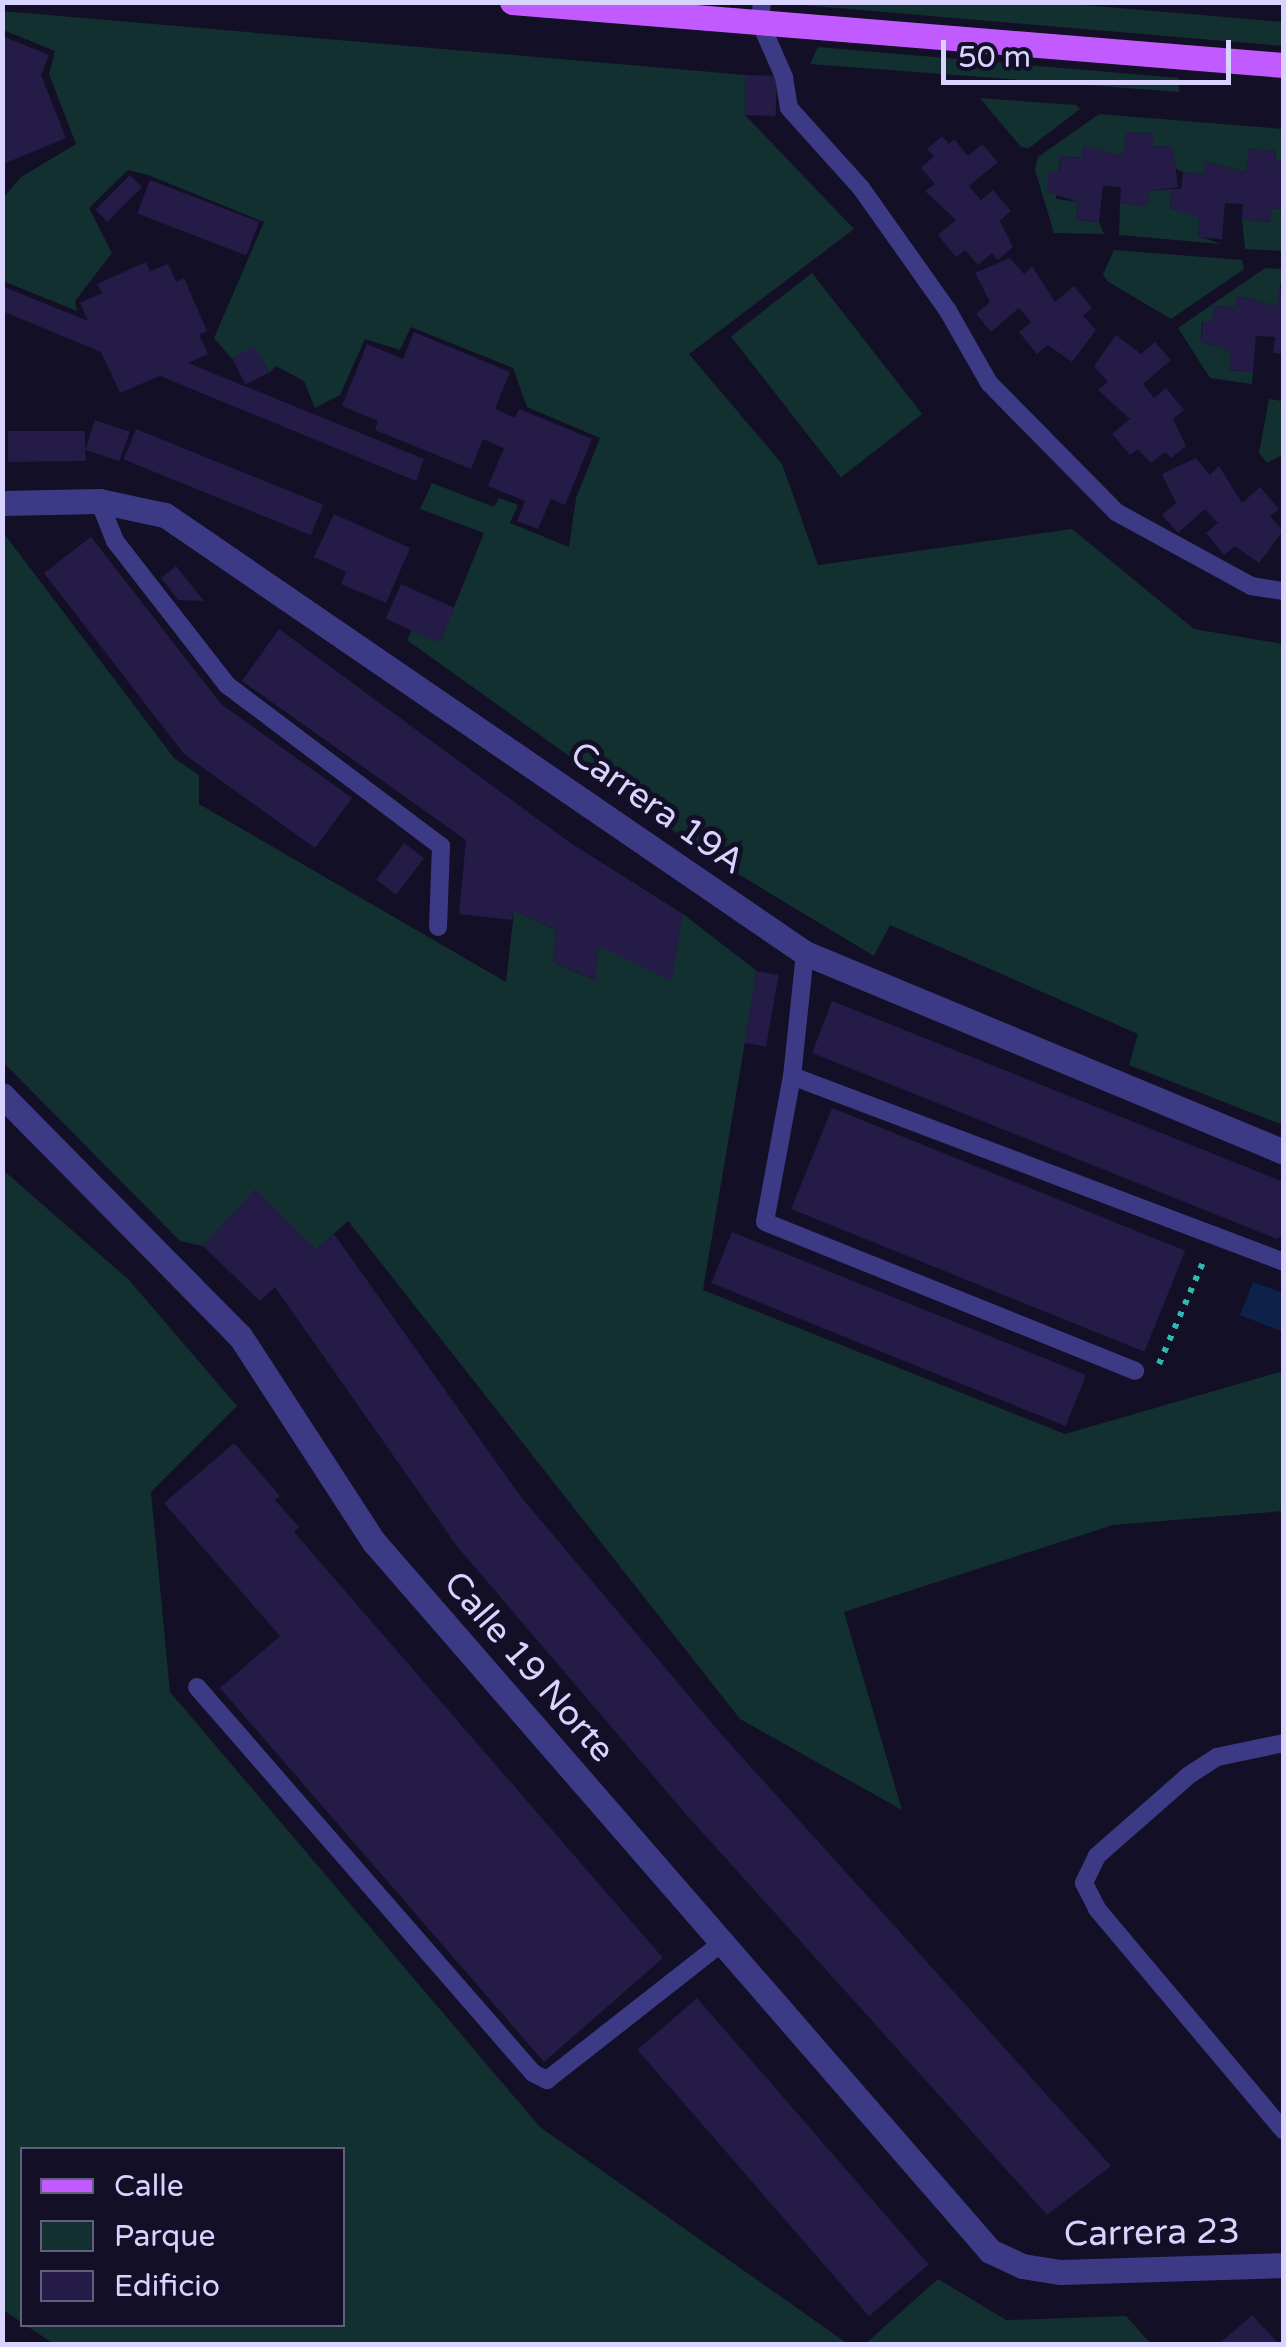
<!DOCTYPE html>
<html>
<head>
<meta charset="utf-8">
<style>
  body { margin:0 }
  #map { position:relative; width:1286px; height:2347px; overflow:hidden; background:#130f26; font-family:"Varela Round",sans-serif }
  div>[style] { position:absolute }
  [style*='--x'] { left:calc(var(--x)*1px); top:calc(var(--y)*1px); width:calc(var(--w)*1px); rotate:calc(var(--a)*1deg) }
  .green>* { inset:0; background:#12302f; transform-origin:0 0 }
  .water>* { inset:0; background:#0c2248 }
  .building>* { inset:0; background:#241b47; transform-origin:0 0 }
  .path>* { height:6px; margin-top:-3px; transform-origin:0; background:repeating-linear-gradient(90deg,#2fb8b0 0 5px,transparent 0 13px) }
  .lane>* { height:18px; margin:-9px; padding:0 9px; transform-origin:9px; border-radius:9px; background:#3d3a85 }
  .street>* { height:25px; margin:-12.5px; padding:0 12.5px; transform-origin:12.5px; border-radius:12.5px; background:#3d3a85 }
  .primary>* { height:25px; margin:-12.5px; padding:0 12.5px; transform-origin:12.5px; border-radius:12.5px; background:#c25bff }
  span { translate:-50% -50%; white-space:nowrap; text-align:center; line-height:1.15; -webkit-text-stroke:10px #130f26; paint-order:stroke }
  .street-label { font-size:35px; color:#d9d4ff }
  .frame { position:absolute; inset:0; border:5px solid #d9d4ff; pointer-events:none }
  .legend { position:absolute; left:20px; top:2147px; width:325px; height:180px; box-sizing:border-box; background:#130f26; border:2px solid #625e7d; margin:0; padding:12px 18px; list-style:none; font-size:30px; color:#d9d4ff }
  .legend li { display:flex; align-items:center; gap:20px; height:50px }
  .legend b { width:50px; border:2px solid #625e7d }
  .scale { position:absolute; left:941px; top:40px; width:290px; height:45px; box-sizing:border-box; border:5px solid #d9d4ff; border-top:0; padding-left:12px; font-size:30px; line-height:35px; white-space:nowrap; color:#d9d4ff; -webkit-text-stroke:8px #130f26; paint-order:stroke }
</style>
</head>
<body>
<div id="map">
  <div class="green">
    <div style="clip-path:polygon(1048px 2px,1283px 22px,1283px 46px,791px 4px)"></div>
    <div style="clip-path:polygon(2px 11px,746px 75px,745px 115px,854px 229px,689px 354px,782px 464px,818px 565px,1072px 529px,1194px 629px,1283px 644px,1283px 1125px,1129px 1065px,1138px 1034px,890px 925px,874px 956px,710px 857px,407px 640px,412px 630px,440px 642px,484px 533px,420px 509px,432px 483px,494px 507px,499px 498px,518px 505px,510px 523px,569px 547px,576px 498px,600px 438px,527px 407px,513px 368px,411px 327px,400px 350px,365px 339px,340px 395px,315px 408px,304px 381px,276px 366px,269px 373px,255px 347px,232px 359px,214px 338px,264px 222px,148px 175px,128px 170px,89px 208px,112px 253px,75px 301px,77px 311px,3px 281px,3px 198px,21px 177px,76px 144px,49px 74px,55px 51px,3px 30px)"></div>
    <div style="clip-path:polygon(818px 47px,1179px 78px,1179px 92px,810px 64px)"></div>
    <div style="clip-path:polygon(980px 98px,1076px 105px,1080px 109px,1029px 148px,1021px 147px)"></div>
    <div style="clip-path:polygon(1099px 114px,1283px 129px,1283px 163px,1275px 162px,1276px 151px,1249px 149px,1246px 172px,1206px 162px,1204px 175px,1183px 172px,1171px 166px,1172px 147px,1153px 146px,1153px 134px,1127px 132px,1123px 156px,1084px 146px,1082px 158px,1060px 156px,1056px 199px,1078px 202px,1076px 220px,1099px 222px,1104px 234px,1054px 233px,1035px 170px,1038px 157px)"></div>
    <div style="clip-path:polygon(1172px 189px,1170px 208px,1200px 218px,1198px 236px,1221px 244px,1119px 235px,1120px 203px,1147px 206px,1149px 191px)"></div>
    <div style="clip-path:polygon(1271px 208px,1283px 209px,1283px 251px,1245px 249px,1242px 219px,1269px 222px)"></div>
    <div style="clip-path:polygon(1114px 250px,1242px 260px,1244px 269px,1171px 319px,1107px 281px,1103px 274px)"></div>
    <div style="clip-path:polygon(1265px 268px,1283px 269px,1277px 306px,1237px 296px,1235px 308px,1214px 306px,1212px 322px,1202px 322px,1201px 342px,1231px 351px,1230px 370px,1253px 372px,1252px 384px,1210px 378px,1178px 328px)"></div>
    <div style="left:812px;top:273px;width:179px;height:103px;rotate:52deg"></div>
    <div style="clip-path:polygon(1269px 399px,1283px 401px,1284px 454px,1267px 463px,1259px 453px)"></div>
    <div style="clip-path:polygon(2px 531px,174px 758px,199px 775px,199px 804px,506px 982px,514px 911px,557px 930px,553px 962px,594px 980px,599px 946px,683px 914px,757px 971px,703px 1290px,1065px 1434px,1283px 1371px,1283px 1511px,1113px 1525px,844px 1612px,902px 1810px,740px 1719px,348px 1221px,316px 1250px,255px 1190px,203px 1246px,180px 1241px,3px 1062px)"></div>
    <div style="clip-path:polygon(evenodd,3px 1170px,129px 1280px,237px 1406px,151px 1492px,170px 1692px,540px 2127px,848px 2344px,54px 2344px,3px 2310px,3px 1170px,22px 2150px,342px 2150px,342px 2324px,22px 2324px,22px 2150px)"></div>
    <div style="clip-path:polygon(938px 2279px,1006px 2320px,1126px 2316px,1151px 2344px,865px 2344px)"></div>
  </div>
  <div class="water">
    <div style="clip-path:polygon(1253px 1282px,1283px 1293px,1283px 1332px,1240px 1315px)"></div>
  </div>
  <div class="building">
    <div style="clip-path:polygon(2px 36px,49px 55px,41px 75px,66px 138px,6px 163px,3px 170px)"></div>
    <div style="left:746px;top:75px;width:31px;height:40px;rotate:2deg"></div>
    <div style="clip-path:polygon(1126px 132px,1154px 134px,1153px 146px,1173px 147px,1178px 187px,1149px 191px,1147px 206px,1120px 203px,1121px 187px,1103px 186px,1099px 222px,1076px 220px,1078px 202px,1047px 192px,1049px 172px,1059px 172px,1060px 156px,1082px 158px,1083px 145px,1123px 156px)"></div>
    <div style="clip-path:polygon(942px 136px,949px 144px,954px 139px,968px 156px,982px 144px,998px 162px,969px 186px,981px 200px,993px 190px,1011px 211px,1000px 221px,1013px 247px,998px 260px,992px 253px,978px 265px,965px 250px,956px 257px,938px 235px,956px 220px,925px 191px,935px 184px,921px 168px,934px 156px,927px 149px)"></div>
    <div style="clip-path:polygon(1249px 149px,1276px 151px,1275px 162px,1284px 163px,1284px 209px,1271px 208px,1270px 222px,1242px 219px,1243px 204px,1225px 203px,1222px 239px,1198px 237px,1200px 218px,1170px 208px,1172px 189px,1181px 189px,1183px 172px,1204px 175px,1205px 162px,1246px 172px)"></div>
    <div style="left:130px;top:175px;width:17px;height:49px;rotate:45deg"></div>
    <div style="left:150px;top:180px;width:117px;height:36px;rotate:21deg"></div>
    <div style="clip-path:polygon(1010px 258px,1024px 274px,1032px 266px,1055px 302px,1074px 286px,1092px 308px,1083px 316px,1096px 330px,1072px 362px,1048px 345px,1037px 354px,1019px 332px,1031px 322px,1019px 308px,991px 332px,976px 314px,990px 302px,975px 273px)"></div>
    <div style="clip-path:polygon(146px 262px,150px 271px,168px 264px,176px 282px,184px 278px,207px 331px,199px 334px,208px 354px,188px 363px,424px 459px,416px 481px,160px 376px,120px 393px,101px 352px,2px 311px,2px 286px,88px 321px,80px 303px,102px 293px,97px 284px)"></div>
    <div style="clip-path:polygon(1280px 281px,1284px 354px,1273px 353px,1275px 337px,1256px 336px,1253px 372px,1229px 370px,1231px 351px,1201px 342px,1203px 321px,1212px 322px,1214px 306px,1235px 308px,1236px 296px,1277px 306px)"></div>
    <div style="clip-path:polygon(414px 332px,510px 372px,495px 409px,515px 418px,519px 409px,592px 439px,565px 505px,551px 499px,538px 529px,517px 521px,525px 501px,488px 486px,504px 448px,483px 439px,471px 469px,375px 430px,378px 421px,342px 406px,367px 344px,403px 359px)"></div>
    <div style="clip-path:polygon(1116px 335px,1141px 354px,1155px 342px,1171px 360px,1143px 384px,1154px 398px,1166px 388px,1184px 410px,1173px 419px,1186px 446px,1171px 458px,1165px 452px,1151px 463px,1138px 449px,1130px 455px,1112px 434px,1130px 419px,1098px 390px,1108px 382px,1094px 366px)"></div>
    <div style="left:255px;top:346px;width:30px;height:26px;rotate:63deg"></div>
    <div style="clip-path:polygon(95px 420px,130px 432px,119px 461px,85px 450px,86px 461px,8px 462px,8px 431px,85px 431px,85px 450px)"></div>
    <div style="left:136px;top:429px;width:202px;height:33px;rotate:22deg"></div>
    <div style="clip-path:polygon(1196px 458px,1210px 475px,1219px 466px,1242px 503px,1260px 487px,1279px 509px,1270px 516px,1283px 531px,1259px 563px,1235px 546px,1224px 555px,1206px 533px,1218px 523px,1205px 509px,1178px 533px,1162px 515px,1176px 503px,1162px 474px)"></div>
    <div style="clip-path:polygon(334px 514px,410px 548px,386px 603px,341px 584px,346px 572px,314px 557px)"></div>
    <div style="clip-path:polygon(91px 537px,221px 704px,352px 798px,315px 848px,184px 754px,44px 573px)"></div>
    <div style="clip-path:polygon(176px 566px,204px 601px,178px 600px,161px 578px)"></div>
    <div style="left:401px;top:584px;width:59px;height:38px;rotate:24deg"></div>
    <div style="clip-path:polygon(279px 629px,569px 842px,683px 914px,672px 981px,599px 946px,595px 980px,553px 962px,557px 930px,514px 911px,512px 920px,459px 914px,466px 840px,242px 681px)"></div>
    <div style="left:404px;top:843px;width:25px;height:46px;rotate:37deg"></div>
    <div style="left:757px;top:971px;width:22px;height:73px;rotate:10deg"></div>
    <div style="clip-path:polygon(832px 1001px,1284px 1182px,1284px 1235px,1277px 1239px,812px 1053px)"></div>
    <div style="left:832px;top:1108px;width:381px;height:109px;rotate:22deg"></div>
    <div style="clip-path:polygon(255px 1189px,316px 1250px,334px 1234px,521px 1497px,722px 1735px,1111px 2166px,1047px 2215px,684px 1812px,456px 1545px,275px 1287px,260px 1301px,203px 1246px)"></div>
    <div style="left:732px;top:1232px;width:382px;height:55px;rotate:22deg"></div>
    <div style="clip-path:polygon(234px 1443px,280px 1496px,275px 1500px,299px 1527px,294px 1532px,663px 1958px,544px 2062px,220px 1688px,280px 1636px,164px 1503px)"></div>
    <div style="left:697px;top:1998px;width:353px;height:79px;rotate:49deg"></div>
    <div style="clip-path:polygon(1252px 2315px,1279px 2344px,1219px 2344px)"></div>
  </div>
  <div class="path">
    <div style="--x:1159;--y:1364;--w:113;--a:-66.6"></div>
  </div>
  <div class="lane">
    <div style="--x:762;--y:2;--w:20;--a:96"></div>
    <div style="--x:760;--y:22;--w:60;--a:66.4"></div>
    <div style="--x:784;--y:77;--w:31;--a:81"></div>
    <div style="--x:789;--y:108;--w:108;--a:48"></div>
    <div style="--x:861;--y:188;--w:151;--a:54.7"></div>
    <div style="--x:948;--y:311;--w:83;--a:60.3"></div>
    <div style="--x:989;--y:383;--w:181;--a:45.4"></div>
    <div style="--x:1116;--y:512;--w:154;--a:28.7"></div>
    <div style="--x:1251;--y:586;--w:33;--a:9"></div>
    <div style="--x:99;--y:501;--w:43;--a:68.2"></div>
    <div style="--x:115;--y:541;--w:182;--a:52.1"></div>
    <div style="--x:227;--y:685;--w:268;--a:37"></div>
    <div style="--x:441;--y:846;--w:81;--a:92.1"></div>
    <div style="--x:805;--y:953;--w:124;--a:96"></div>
    <div style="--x:792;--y:1076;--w:148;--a:100.5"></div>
    <div style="--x:765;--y:1222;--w:399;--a:21.9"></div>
    <div style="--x:792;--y:1076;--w:526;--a:20.71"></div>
    <div style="--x:197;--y:1687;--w:512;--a:48.96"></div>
    <div style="--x:533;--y:2073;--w:16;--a:27"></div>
    <div style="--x:547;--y:2080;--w:222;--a:-38.1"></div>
    <div style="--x:1284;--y:1743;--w:68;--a:168.2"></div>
    <div style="--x:1217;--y:1757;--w:35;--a:147"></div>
    <div style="--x:1188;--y:1776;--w:121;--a:138.7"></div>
    <div style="--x:1097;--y:1856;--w:30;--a:116"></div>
    <div style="--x:1084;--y:1883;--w:29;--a:63"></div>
    <div style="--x:1097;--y:1909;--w:290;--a:49.9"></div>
  </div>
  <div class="street">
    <div style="--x:2;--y:503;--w:97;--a:-1.2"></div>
    <div style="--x:99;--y:501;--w:67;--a:12"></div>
    <div style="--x:165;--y:515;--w:776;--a:34.39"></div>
    <div style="--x:805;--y:953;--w:519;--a:22.56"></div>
    <div style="--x:2;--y:1095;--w:339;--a:45.4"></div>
    <div style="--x:240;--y:1336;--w:246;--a:57"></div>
    <div style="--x:374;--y:1542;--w:939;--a:49.01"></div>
    <div style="--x:990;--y:2251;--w:35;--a:25"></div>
    <div style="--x:1022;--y:2266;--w:39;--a:9"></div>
    <div style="--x:1061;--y:2272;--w:223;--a:-1.8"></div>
  </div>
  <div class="primary">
    <div style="--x:512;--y:2;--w:775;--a:4.67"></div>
  </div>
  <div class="street-label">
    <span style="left:657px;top:808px;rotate:35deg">Carrera 19A</span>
    <span style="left:529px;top:1667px;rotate:49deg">Calle 19 Norte</span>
    <span style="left:1152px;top:2233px;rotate:-1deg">Carrera 23</span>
  </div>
  <div class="frame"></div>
  <ul class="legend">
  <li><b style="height:12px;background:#c25bff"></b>Calle</li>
  <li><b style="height:28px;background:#12302f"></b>Parque</li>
  <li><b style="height:28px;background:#241b47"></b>Edificio</li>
  </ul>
  <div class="scale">50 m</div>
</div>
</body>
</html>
